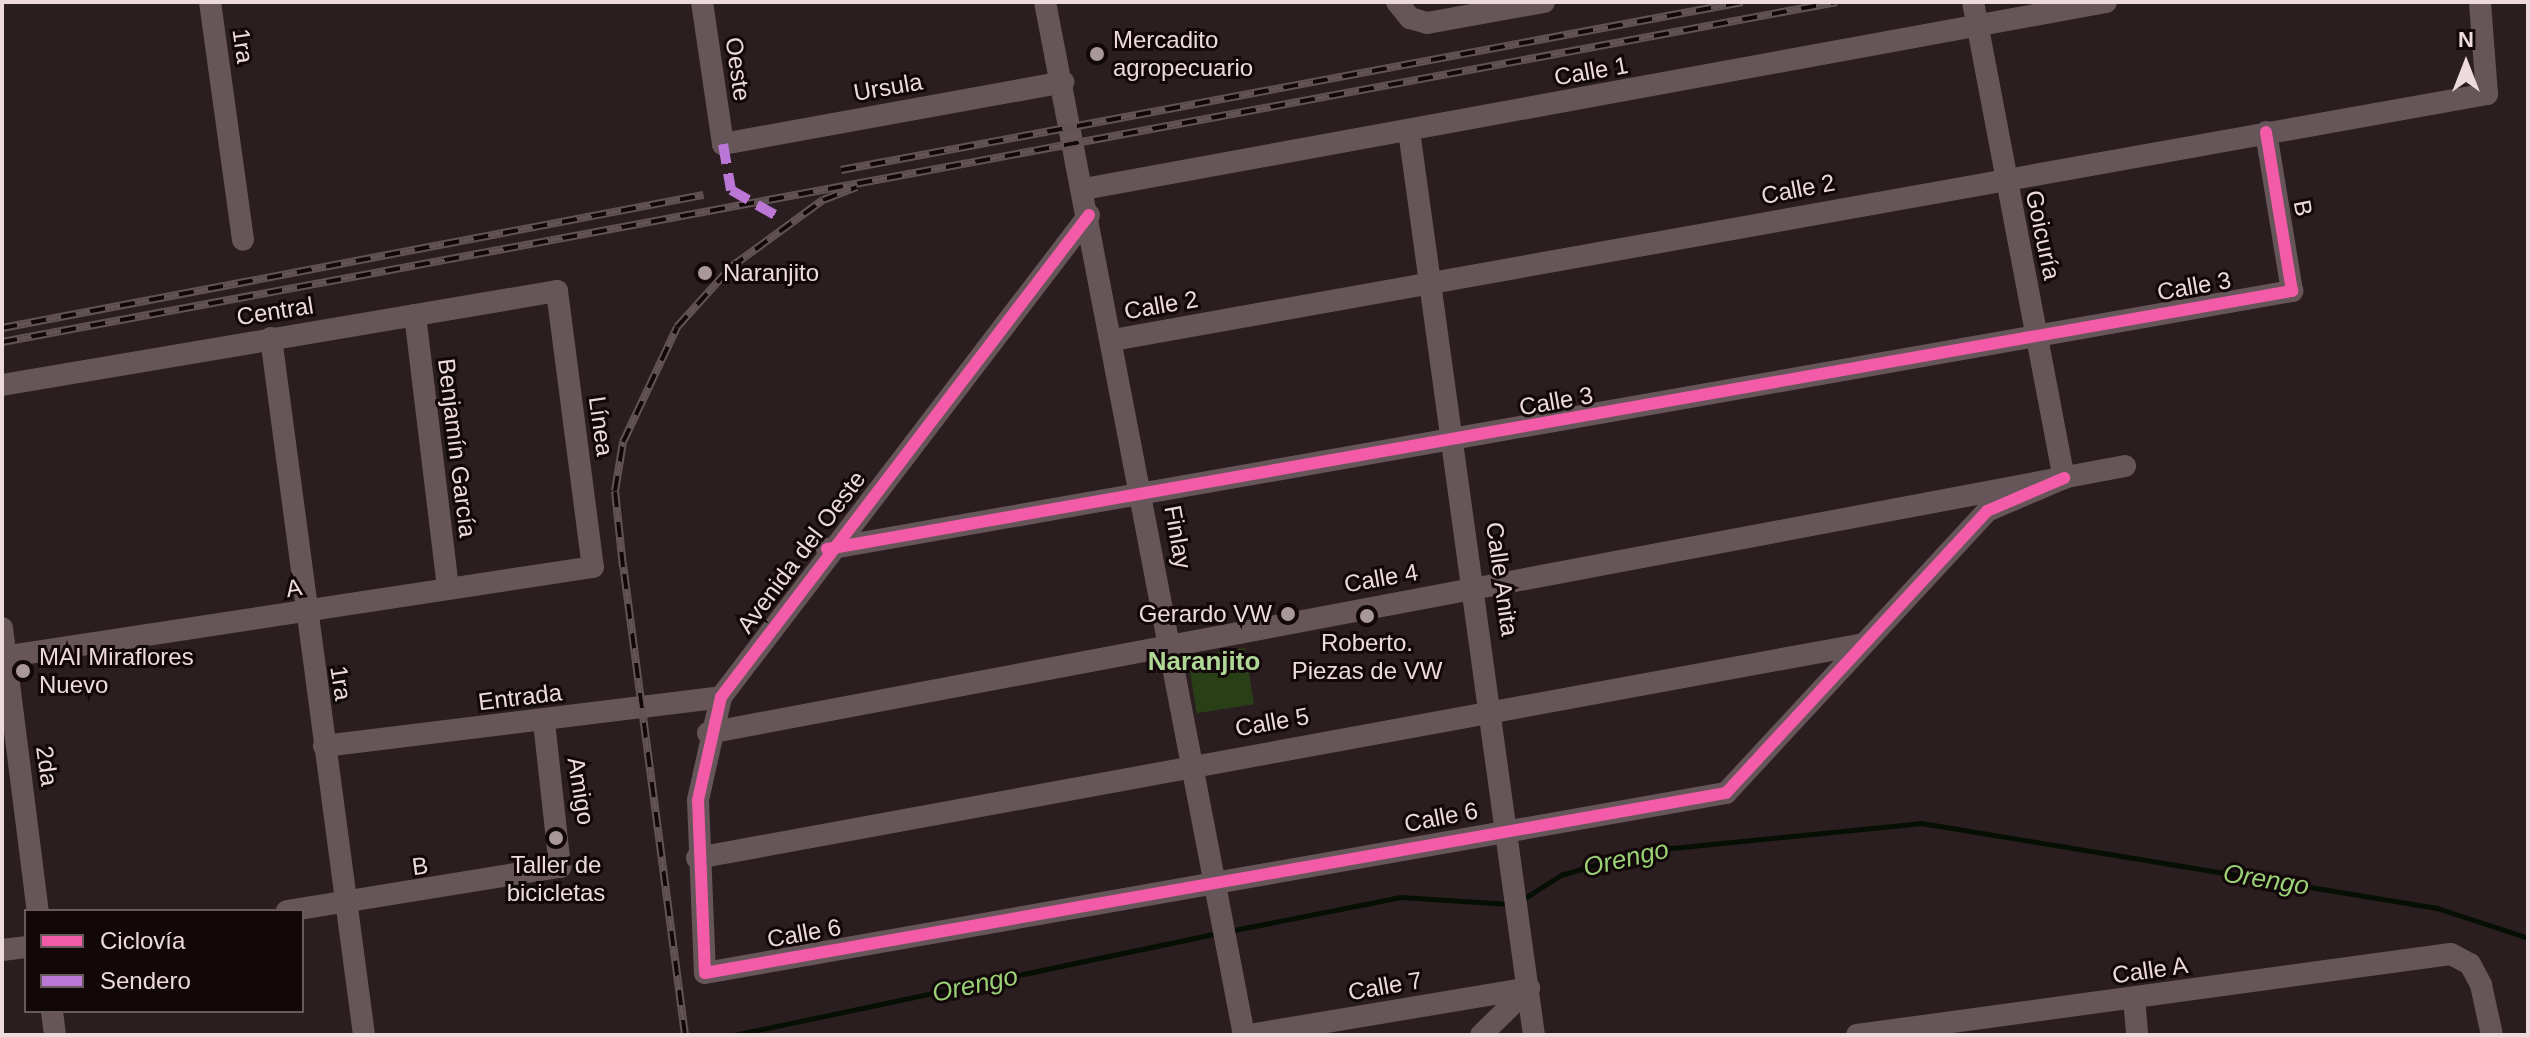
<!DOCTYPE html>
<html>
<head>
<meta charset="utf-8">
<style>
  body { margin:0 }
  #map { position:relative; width:2530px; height:1037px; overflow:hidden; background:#2b1e20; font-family:Arial,sans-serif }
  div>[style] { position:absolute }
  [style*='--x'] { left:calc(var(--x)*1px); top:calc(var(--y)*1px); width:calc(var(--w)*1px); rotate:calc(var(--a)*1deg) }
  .green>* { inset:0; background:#293f16; transform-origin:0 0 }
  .stream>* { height:5px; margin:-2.5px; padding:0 2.5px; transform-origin:2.5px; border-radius:2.5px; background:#050f03 }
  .minor>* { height:22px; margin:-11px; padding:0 11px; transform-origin:11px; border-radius:11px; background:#675659 }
  .rail>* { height:8px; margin-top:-4px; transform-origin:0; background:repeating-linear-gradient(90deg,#120709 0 15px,#625456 0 30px); box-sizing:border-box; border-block:2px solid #625456 }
  .quiet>* { height:10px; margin-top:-5px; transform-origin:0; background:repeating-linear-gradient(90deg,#ba77d6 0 20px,transparent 0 30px) }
  .cycleway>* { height:12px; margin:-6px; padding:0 6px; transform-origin:6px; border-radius:6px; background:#f35aa7 }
  .dots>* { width:22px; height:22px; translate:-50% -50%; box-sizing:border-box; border:4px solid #120709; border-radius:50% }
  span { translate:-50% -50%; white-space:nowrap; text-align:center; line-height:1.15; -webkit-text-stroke:6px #120709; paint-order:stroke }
  .poi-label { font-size:24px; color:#ecdadc }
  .left { translate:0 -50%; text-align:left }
  .right { translate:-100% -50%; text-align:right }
  .street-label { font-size:24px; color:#ecdadc }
  .neighbourhood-label { font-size:26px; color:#afd896; font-weight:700 }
  .water-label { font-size:26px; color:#9ad176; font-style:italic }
  .frame { position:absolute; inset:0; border:4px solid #ecdadc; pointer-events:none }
  .legend { position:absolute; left:24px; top:909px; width:280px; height:104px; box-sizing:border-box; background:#120709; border:2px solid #695b5d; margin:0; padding:10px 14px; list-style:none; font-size:24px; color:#ecdadc }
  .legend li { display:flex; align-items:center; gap:16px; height:40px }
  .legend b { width:40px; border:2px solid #695b5d }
  .north { position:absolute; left:2426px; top:24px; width:80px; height:80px; -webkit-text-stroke:6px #120709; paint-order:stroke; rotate:0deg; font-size:22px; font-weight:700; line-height:32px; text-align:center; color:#ecdadc }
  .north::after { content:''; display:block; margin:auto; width:28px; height:36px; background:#ecdadc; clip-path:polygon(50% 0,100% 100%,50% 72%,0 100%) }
</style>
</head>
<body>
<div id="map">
  <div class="green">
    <div style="left:1245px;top:648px;width:57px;height:58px;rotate:81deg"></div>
  </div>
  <div class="stream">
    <div style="--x:1520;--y:901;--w:49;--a:-32.4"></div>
    <div style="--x:1561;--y:875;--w:84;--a:-16.5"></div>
    <div style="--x:1642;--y:851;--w:280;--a:-5.7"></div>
    <div style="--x:1921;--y:823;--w:523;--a:9.35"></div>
    <div style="--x:2437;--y:908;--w:96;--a:18.2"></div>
    <div style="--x:1229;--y:931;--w:174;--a:-11.2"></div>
    <div style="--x:1400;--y:897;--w:110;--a:3.6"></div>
    <div style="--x:734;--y:1035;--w:496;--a:-11.9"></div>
  </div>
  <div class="minor">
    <div style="--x:210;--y:2;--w:240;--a:82.1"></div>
    <div style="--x:702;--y:2;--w:144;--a:81.6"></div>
    <div style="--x:723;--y:144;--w:346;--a:-10.3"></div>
    <div style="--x:1045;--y:2;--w:1052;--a:79.1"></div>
    <div style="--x:1397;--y:2;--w:21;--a:51"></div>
    <div style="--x:1410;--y:18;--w:18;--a:16"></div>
    <div style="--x:1427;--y:23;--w:119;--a:-10.2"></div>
    <div style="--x:1973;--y:2;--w:485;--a:79.2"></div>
    <div style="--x:1409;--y:131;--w:913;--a:82.13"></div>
    <div style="--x:1084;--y:189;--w:1039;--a:-10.37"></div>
    <div style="--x:1089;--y:215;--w:606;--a:127.36"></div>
    <div style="--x:721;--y:697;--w:106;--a:102.6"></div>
    <div style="--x:698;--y:800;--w:173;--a:87.7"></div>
    <div style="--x:705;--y:973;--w:1037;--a:-10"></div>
    <div style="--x:1726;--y:793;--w:384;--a:-47.2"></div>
    <div style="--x:1987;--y:511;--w:84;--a:-23.2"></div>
    <div style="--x:415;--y:315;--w:275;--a:83.1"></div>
    <div style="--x:271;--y:338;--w:703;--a:82.4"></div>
    <div style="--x:1113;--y:340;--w:1396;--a:-10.15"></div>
    <div style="--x:2487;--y:94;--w:92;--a:-94.4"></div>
    <div style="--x:2;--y:385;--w:563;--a:-9.61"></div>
    <div style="--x:557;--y:291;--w:278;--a:82.6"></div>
    <div style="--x:593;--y:567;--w:598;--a:171.34"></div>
    <div style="--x:827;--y:549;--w:1488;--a:-9.99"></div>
    <div style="--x:2292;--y:291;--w:161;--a:-99.3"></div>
    <div style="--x:2;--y:628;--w:285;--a:82.8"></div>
    <div style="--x:708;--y:733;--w:1442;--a:-10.67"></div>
    <div style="--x:324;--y:746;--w:400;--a:-7"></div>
    <div style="--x:697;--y:858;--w:1181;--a:-10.39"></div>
    <div style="--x:287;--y:911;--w:277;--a:-9.2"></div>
    <div style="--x:560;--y:867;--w:147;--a:-96.3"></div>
    <div style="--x:2;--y:950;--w:24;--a:-7"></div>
    <div style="--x:2134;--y:998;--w:37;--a:85"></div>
    <div style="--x:52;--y:1011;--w:24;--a:83"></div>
    <div style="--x:1249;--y:1035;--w:284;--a:-9.5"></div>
    <div style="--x:1481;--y:1035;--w:67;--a:-44.4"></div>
    <div style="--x:1857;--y:1035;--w:599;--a:-7.77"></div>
    <div style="--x:2451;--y:954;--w:21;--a:28"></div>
    <div style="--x:2470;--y:964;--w:24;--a:62"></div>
    <div style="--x:2481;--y:985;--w:51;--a:77.6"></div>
  </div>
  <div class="rail">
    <div style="--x:841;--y:170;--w:917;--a:-10.56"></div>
    <div style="--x:2;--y:328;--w:714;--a:-10.74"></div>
    <div style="--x:2;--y:342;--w:1866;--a:-10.5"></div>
    <div style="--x:685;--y:1035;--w:472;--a:-97.5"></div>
    <div style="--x:623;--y:567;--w:76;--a:-96"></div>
    <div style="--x:615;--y:491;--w:50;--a:-80.7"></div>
    <div style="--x:623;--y:442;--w:127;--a:-64.8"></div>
    <div style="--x:677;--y:327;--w:81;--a:-48"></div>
    <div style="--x:731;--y:267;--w:114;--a:-36.1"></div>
    <div style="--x:823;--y:200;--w:36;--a:-21"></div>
  </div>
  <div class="quiet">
    <div style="--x:723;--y:144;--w:47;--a:80.1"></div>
    <div style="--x:731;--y:190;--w:51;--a:29.6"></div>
  </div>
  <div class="cycleway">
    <div style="--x:1089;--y:215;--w:606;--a:127.36"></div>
    <div style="--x:721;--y:697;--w:106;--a:102.6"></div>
    <div style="--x:698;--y:800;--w:173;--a:87.7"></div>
    <div style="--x:705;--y:973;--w:1037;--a:-10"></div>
    <div style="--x:1726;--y:793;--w:384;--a:-47.2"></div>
    <div style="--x:1987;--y:511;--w:84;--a:-23.2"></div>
    <div style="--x:827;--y:549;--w:1488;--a:-9.99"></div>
    <div style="--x:2292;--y:291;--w:161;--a:-99.3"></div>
  </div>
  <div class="dots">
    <div style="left:1097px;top:54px;background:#a8989a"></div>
    <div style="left:705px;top:273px;background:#a8989a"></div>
    <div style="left:1288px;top:614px;background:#a8989a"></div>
    <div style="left:1367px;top:616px;background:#a8989a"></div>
    <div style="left:23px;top:671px;background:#a8989a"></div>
    <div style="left:556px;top:838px;background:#a8989a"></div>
  </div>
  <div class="poi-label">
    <span class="left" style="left:1113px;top:54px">Mercadito<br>agropecuario</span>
    <span class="left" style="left:723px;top:273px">Naranjito</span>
    <span class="right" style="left:1272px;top:614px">Gerardo VW</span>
    <span style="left:1367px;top:657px">Roberto.<br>Piezas de VW</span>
    <span class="left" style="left:39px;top:671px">MAI Miraflores<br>Nuevo</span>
    <span style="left:556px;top:879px">Taller de<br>bicicletas</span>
  </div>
  <div class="street-label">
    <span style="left:243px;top:46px;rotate:82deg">1ra</span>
    <span style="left:738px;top:69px;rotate:82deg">Oeste</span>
    <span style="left:1591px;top:71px;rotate:-10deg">Calle 1</span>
    <span style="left:888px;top:87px;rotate:-10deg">Ursula</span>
    <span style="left:1798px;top:189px;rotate:-11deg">Calle 2</span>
    <span style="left:2303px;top:208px;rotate:79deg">B</span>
    <span style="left:2043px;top:235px;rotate:78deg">Goicuría</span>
    <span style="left:2194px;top:286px;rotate:-10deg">Calle 3</span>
    <span style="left:1161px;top:305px;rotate:-10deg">Calle 2</span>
    <span style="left:275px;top:311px;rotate:-9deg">Central</span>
    <span style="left:1556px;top:401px;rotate:-10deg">Calle 3</span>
    <span style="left:601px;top:426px;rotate:82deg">Línea</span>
    <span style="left:457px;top:448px;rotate:83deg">Benjamín García</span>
    <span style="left:1178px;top:537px;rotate:80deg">Finlay</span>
    <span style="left:801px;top:552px;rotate:-53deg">Avenida del Oeste</span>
    <span style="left:1381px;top:578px;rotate:-10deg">Calle 4</span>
    <span style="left:1502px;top:579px;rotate:82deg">Calle Anita</span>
    <span style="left:294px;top:588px;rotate:-9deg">A</span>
    <span style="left:341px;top:683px;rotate:81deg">1ra</span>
    <span style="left:520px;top:697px;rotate:-7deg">Entrada</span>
    <span style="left:1272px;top:722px;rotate:-10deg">Calle 5</span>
    <span style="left:47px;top:766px;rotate:82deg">2da</span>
    <span style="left:581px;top:791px;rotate:81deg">Amigo</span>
    <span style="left:1441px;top:817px;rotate:-11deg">Calle 6</span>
    <span style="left:420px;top:866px;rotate:-8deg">B</span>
    <span style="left:804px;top:933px;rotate:-10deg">Calle 6</span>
    <span style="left:2150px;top:970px;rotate:-8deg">Calle A</span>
    <span style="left:1385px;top:986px;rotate:-10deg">Calle 7</span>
  </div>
  <div class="neighbourhood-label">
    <span style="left:1204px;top:662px">Naranjito</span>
  </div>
  <div class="water-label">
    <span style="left:1626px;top:859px;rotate:-13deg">Orengo</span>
    <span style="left:2266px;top:880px;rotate:9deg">Orengo</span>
    <span style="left:975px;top:985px;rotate:-12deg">Orengo</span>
  </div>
  <div class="frame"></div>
  <ul class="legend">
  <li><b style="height:10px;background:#f35aa7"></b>Ciclovía</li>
  <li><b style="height:10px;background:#ba77d6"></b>Sendero</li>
  </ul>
  <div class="north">N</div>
</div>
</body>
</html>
